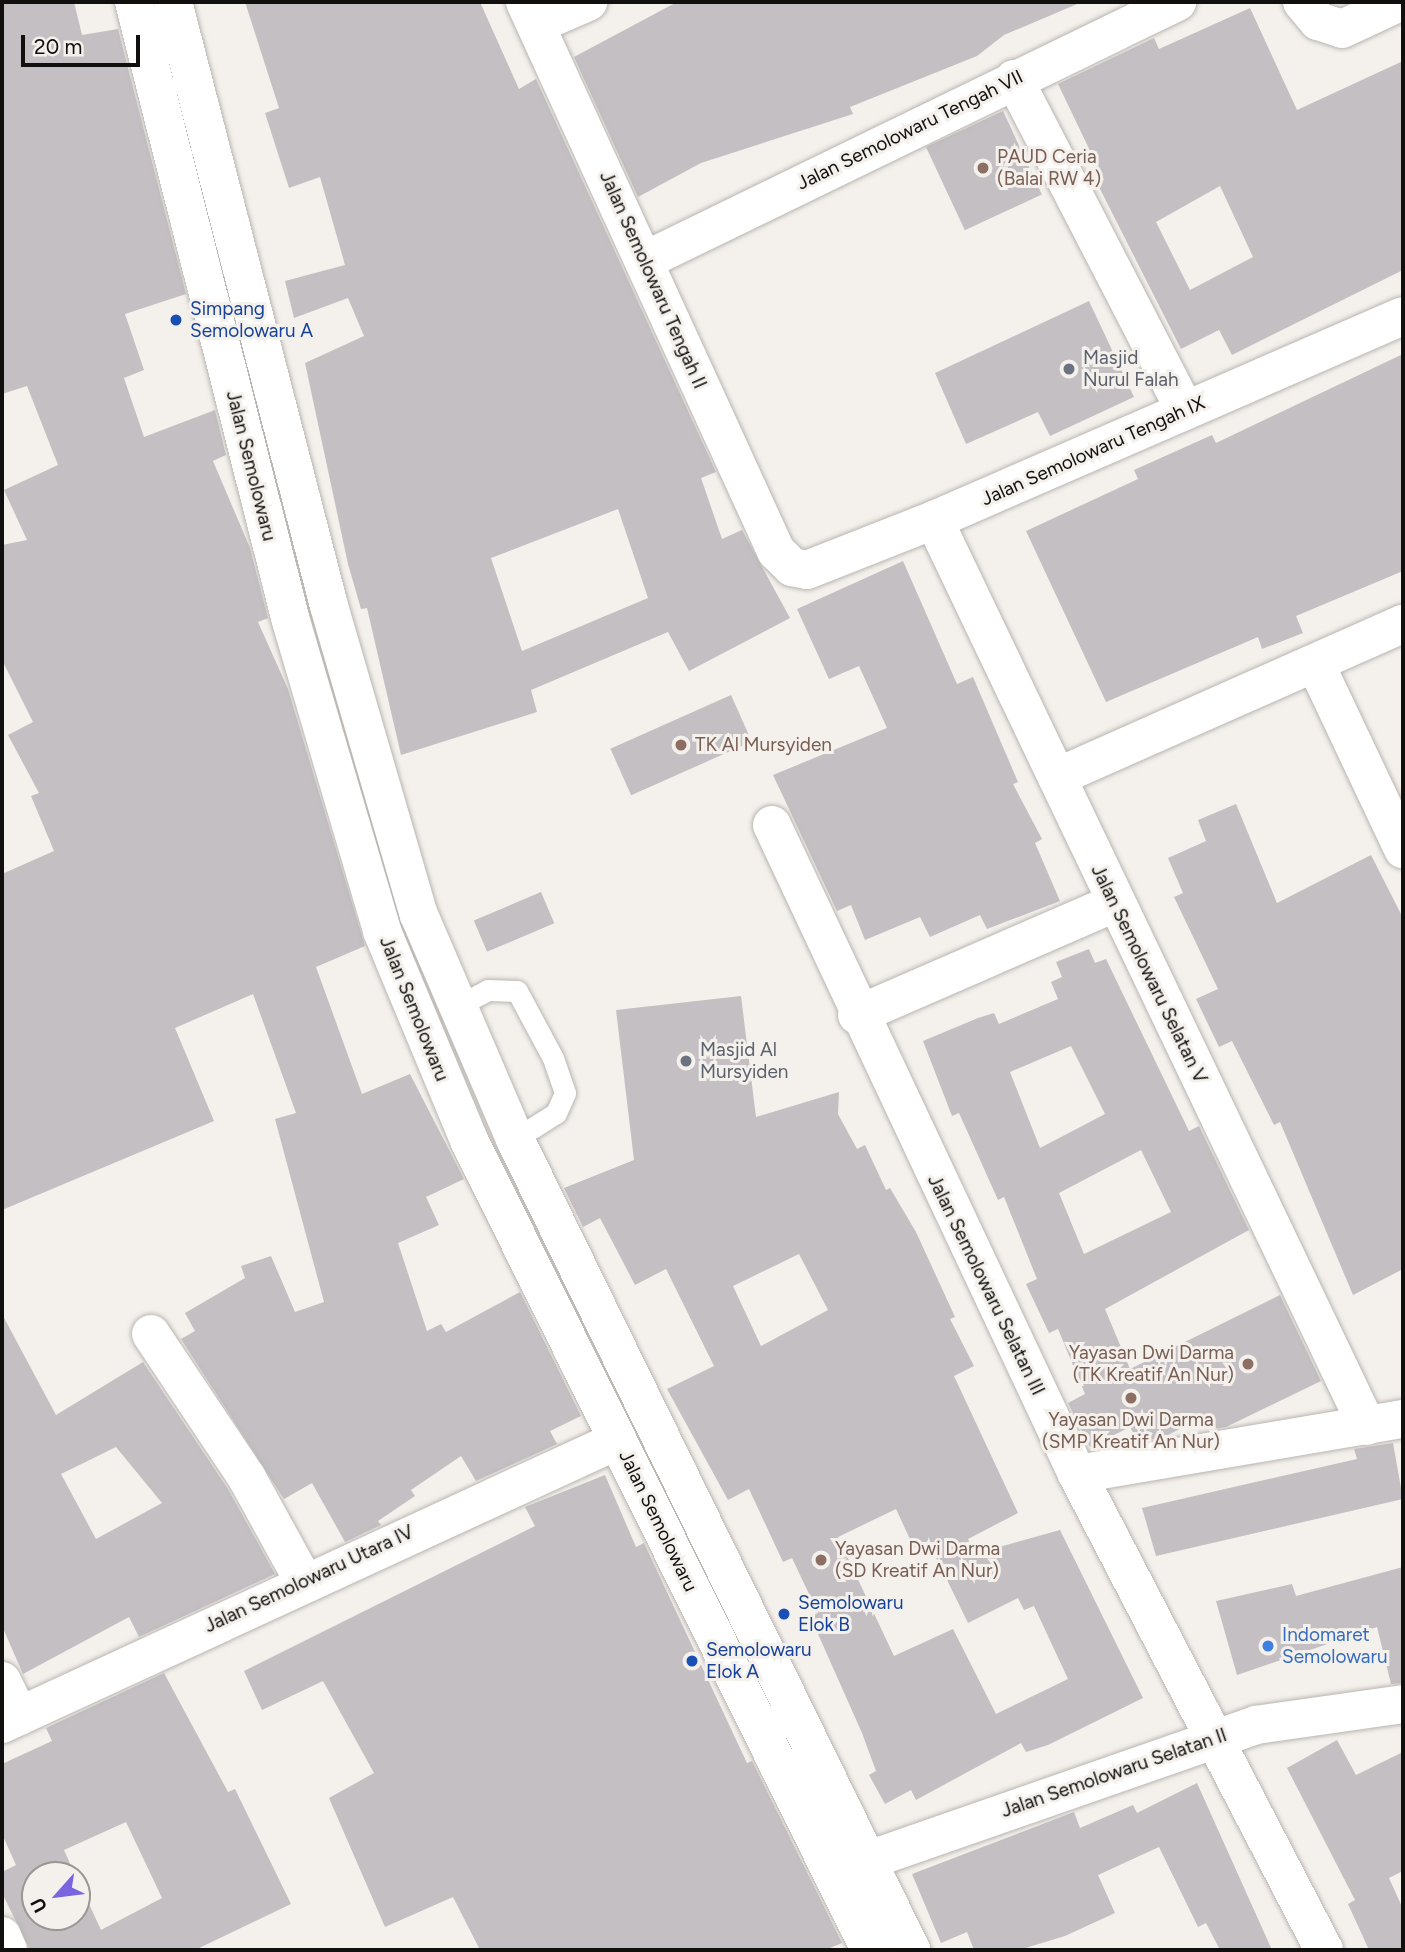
<!DOCTYPE html>
<html>
<head>
<meta charset="utf-8">
<style>
  body { margin:0 }
  #map { position:relative; width:1405px; height:1952px; overflow:hidden; background:#f4f0ec; font-family:Figtree,sans-serif }
  div>[style] { position:absolute }
  [style*='--x'] { left:calc(var(--x)*1px); top:calc(var(--y)*1px); width:calc(var(--w)*1px); rotate:calc(var(--a)*1deg) }
  .building>* { inset:0; background:#c4bfc3; transform-origin:0 0 }
  .roads { filter:drop-shadow(0 0 2px #b9b5b1) drop-shadow(0 0 2px #b9b5b1) }
  .service>* { height:21px; margin:-10.5px; padding:0 10.5px; transform-origin:10.5px; border-radius:10.5px; background:#fff }
  .minor>* { height:38px; margin:-19px; padding:0 19px; transform-origin:19px; border-radius:19px; background:#fff }
  .secondary>* { height:38px; margin:-19px; padding:0 19px; transform-origin:19px; border-radius:19px; background:#fff }
  .dots>* { width:19px; height:19px; translate:-50% -50%; box-sizing:border-box; border:4px solid #f4f0ec; border-radius:50% }
  span { translate:-50% -50%; white-space:nowrap; text-align:center; line-height:1.15; -webkit-text-stroke:6px #f4f0ec; paint-order:stroke }
  .street-label { font-size:19px; color:#11100f }
  .education-label { font-size:19px; color:#785e54 }
  .left { translate:0 -50%; text-align:left }
  .right { translate:-100% -50%; text-align:right }
  .transit-label { font-size:19px; color:#164399 }
  .worship-label { font-size:19px; color:#5b616d }
  .shop-label { font-size:19px; color:#366cbe }
  .frame { position:absolute; inset:0; border:4px solid #11100f; pointer-events:none }
  .north { position:absolute; left:21px; top:1861px; width:70px; height:70px; box-sizing:border-box; background:#f4f0ec; border:2px solid #999694; border-radius:50%; rotate:242deg; font-size:19px; font-weight:700; line-height:28px; text-align:center; color:#11100f }
  .north::after { content:''; display:block; margin:auto; width:24px; height:32px; background:#7965e0; clip-path:polygon(50% 0,100% 100%,50% 72%,0 100%) }
  .scale { position:absolute; left:21px; top:35px; width:119px; height:32px; box-sizing:border-box; border:4px solid #11100f; border-top:0; padding-left:9px; font-size:21px; line-height:24px; white-space:nowrap; color:#11100f; -webkit-text-stroke:5px #f4f0ec; paint-order:stroke }
</style>
</head>
<body>
<div id="map">
  <div class="building">
    <div style="clip-path:polygon(2px 2px,74px 2px,82px 35px,118px 29px,186px 294px,125px 314px,144px 370px,124px 378px,144px 437px,215px 410px,226px 455px,213px 461px,250px 548px,268px 618px,258px 622px,288px 689px,365px 946px,316px 967px,362px 1094px,410px 1074px,464px 1179px,426px 1197px,439px 1225px,398px 1243px,427px 1331px,441px 1324px,446px 1332px,520px 1292px,581px 1416px,550px 1431px,557px 1444px,476px 1481px,461px 1456px,411px 1490px,415px 1496px,378px 1521px,381px 1525px,345px 1542px,312px 1483px,284px 1499px,181px 1339px,195px 1331px,185px 1313px,245px 1278px,241px 1266px,271px 1256px,295px 1312px,324px 1302px,275px 1119px,296px 1113px,253px 994px,175px 1028px,214px 1121px,2px 1210px,2px 874px,54px 851px,31px 796px,39px 793px,8px 735px,33px 722px,2px 660px,2px 545px,27px 540px,4px 490px,58px 465px,27px 386px,2px 394px)"></div>
    <div style="clip-path:polygon(evenodd,245px 2px,480px 2px,519px 89px,536px 79px,716px 472px,701px 478px,722px 539px,742px 530px,790px 618px,689px 671px,668px 632px,531px 690px,537px 712px,401px 755px,367px 608px,361px 609px,348px 564px,305px 363px,364px 336px,348px 298px,294px 318px,285px 281px,345px 265px,320px 177px,289px 188px,265px 113px,279px 108px,245px 2px,618px 509px,648px 598px,522px 651px,491px 558px,618px 509px)"></div>
    <div style="clip-path:polygon(677px 2px,1082px 2px,1004px 35px,977px 56px,850px 107px,853px 114px,701px 163px,638px 197px,574px 57px)"></div>
    <div style="clip-path:polygon(evenodd,1250px 8px,1297px 110px,1403px 61px,1403px 270px,1232px 355px,1219px 330px,1181px 349px,1097px 183px,1104px 180px,1058px 84px,1154px 38px,1159px 49px,1250px 8px,1220px 186px,1253px 257px,1190px 290px,1156px 222px,1220px 186px)"></div>
    <div style="left:1003px;top:111px;width:92px;height:85px;rotate:65deg"></div>
    <div style="clip-path:polygon(1089px 301px,1134px 397px,1050px 436px,1038px 412px,966px 444px,935px 373px)"></div>
    <div style="clip-path:polygon(1403px 354px,1403px 571px,1296px 616px,1303px 633px,1262px 649px,1258px 637px,1106px 702px,1026px 531px,1138px 479px,1134px 470px,1212px 435px,1216px 443px)"></div>
    <div style="clip-path:polygon(903px 561px,957px 684px,973px 677px,1018px 782px,1013px 784px,1042px 839px,1035px 843px,1060px 901px,987px 929px,980px 915px,930px 937px,920px 917px,865px 940px,851px 905px,837px 911px,773px 775px,887px 728px,859px 666px,829px 679px,797px 609px)"></div>
    <div style="left:731px;top:695px;width:51px;height:132px;rotate:66deg"></div>
    <div style="clip-path:polygon(1236px 804px,1277px 903px,1371px 855px,1403px 918px,1403px 1269px,1353px 1295px,1280px 1122px,1274px 1125px,1232px 1041px,1219px 1047px,1196px 999px,1218px 989px,1174px 897px,1183px 893px,1168px 858px,1206px 841px,1198px 820px)"></div>
    <div style="left:541px;top:892px;width:34px;height:73px;rotate:67deg"></div>
    <div style="clip-path:polygon(evenodd,1089px 949px,1095px 963px,1106px 959px,1189px 1131px,1199px 1126px,1249px 1230px,1105px 1309px,1130px 1369px,1280px 1295px,1321px 1381px,1226px 1427px,1213px 1429px,1207px 1415px,1164px 1437px,1138px 1442px,1130px 1427px,1090px 1447px,1068px 1403px,1085px 1394px,1058px 1329px,1049px 1333px,1026px 1284px,1037px 1279px,1004px 1197px,998px 1200px,959px 1113px,952px 1116px,923px 1041px,978px 1018px,994px 1013px,999px 1024px,1058px 999px,1051px 982px,1062px 977px,1056px 962px,1089px 949px,1071px 1046px,1105px 1114px,1040px 1148px,1010px 1072px,1071px 1046px,1089px 949px,1141px 1150px,1171px 1212px,1084px 1254px,1059px 1193px,1141px 1150px)"></div>
    <div style="clip-path:polygon(evenodd,741px 996px,756px 1117px,839px 1092px,838px 1114px,857px 1149px,865px 1145px,886px 1190px,890px 1188px,916px 1232px,955px 1317px,950px 1319px,974px 1366px,954px 1376px,1018px 1513px,968px 1539px,974px 1554px,1060px 1530px,1143px 1698px,1048px 1745px,1026px 1752px,1021px 1743px,916px 1800px,911px 1790px,885px 1804px,869px 1775px,876px 1771px,862px 1733px,810px 1616px,818px 1613px,792px 1558px,783px 1562px,749px 1489px,728px 1500px,667px 1389px,714px 1366px,666px 1269px,635px 1285px,600px 1218px,583px 1227px,564px 1188px,634px 1160px,616px 1010px,741px 996px,799px 1254px,828px 1310px,761px 1346px,733px 1286px,799px 1254px,741px 996px,896px 1509px,914px 1548px,928px 1541px,968px 1623px,1018px 1598px,1024px 1610px,1034px 1606px,1068px 1679px,996px 1714px,953px 1629px,894px 1656px,838px 1537px,896px 1509px)"></div>
    <div style="clip-path:polygon(evenodd,2px 1314px,56px 1415px,143px 1362px,228px 1489px,275px 1574px,139px 1637px,129px 1617px,23px 1674px,2px 1626px,2px 1314px,116px 1447px,162px 1503px,96px 1539px,61px 1474px,116px 1447px)"></div>
    <div style="clip-path:polygon(1393px 1443px,1403px 1499px,1156px 1556px,1142px 1508px,1357px 1459px,1354px 1449px)"></div>
    <div style="clip-path:polygon(605px 1475px,636px 1547px,644px 1543px,747px 1763px,752px 1761px,842px 1943px,825px 1950px,480px 1950px,453px 1897px,385px 1927px,329px 1798px,374px 1773px,323px 1681px,262px 1710px,244px 1671px,535px 1526px,525px 1507px)"></div>
    <div style="clip-path:polygon(1403px 1567px,1403px 1683px,1391px 1684px,1377px 1627px,1237px 1675px,1216px 1601px,1292px 1584px,1296px 1596px)"></div>
    <div style="clip-path:polygon(evenodd,164px 1673px,228px 1792px,235px 1789px,291px 1904px,195px 1950px,30px 1950px,2px 1893px,2px 1872px,16px 1865px,2px 1834px,2px 1764px,52px 1741px,46px 1728px,164px 1673px,126px 1822px,162px 1898px,101px 1930px,77px 1878px,77px 1917px,35px 1917px,35px 1875px,75px 1875px,64px 1850px,126px 1822px)"></div>
    <div style="clip-path:polygon(1337px 1740px,1356px 1775px,1403px 1752px,1403px 1871px,1389px 1878px,1403px 1909px,1403px 1950px,1369px 1950px,1348px 1904px,1355px 1900px,1287px 1768px)"></div>
    <div style="clip-path:polygon(1197px 1783px,1272px 1950px,1220px 1950px,1206px 1923px,1198px 1927px,1159px 1847px,1098px 1875px,1115px 1913px,1065px 1936px,1019px 1950px,974px 1950px,967px 1932px,941px 1943px,912px 1874px,1074px 1812px,1080px 1828px,1133px 1805px,1137px 1813px)"></div>
  </div>
  <div class="roads">
    <div class="service">
      <div style="--x:456;--y:1007;--w:36;--a:-28"></div>
      <div style="--x:488;--y:990;--w:29;--a:2"></div>
      <div style="--x:517;--y:991;--w:76;--a:61.8"></div>
      <div style="--x:553;--y:1058;--w:37;--a:71"></div>
      <div style="--x:565;--y:1093;--w:22;--a:114"></div>
      <div style="--x:556;--y:1113;--w:49;--a:147.6"></div>
    </div>
    <div class="minor">
      <div style="--x:525;--y:2;--w:604;--a:65.43"></div>
      <div style="--x:776;--y:551;--w:23;--a:45"></div>
      <div style="--x:792;--y:567;--w:15;--a:11"></div>
      <div style="--x:807;--y:570;--w:136;--a:-21.5"></div>
      <div style="--x:934;--y:520;--w:511;--a:-23.51"></div>
      <div style="--x:1302;--y:2;--w:25;--a:50"></div>
      <div style="--x:1318;--y:21;--w:25;--a:18"></div>
      <div style="--x:1342;--y:29;--w:64;--a:-25"></div>
      <div style="--x:537;--y:24;--w:56;--a:-23.3"></div>
      <div style="--x:1014;--y:79;--w:373;--a:62.7"></div>
      <div style="--x:644;--y:261;--w:593;--a:-25.92"></div>
      <div style="--x:934;--y:520;--w:1004;--a:64.46"></div>
      <div style="--x:1316;--y:665;--w:204;--a:64.7"></div>
      <div style="--x:1057;--y:777;--w:378;--a:-23.9"></div>
      <div style="--x:772;--y:825;--w:717;--a:64.83"></div>
      <div style="--x:1077;--y:1474;--w:536;--a:62.57"></div>
      <div style="--x:857;--y:1015;--w:280;--a:-23.5"></div>
      <div style="--x:151;--y:1334;--w:173;--a:56.3"></div>
      <div style="--x:247;--y:1478;--w:116;--a:61.2"></div>
      <div style="--x:1077;--y:1474;--w:331;--a:-9.6"></div>
      <div style="--x:2;--y:1681;--w:39;--a:64"></div>
      <div style="--x:2;--y:1724;--w:678;--a:-24.75"></div>
      <div style="--x:837;--y:1871;--w:444;--a:-19.2"></div>
      <div style="--x:1256;--y:1725;--w:148;--a:-8.1"></div>
      <div style="--x:2;--y:1936;--w:15;--a:67"></div>
    </div>
    <div class="secondary">
      <div style="--x:134;--y:2;--w:639;--a:75.77"></div>
      <div style="--x:291;--y:621;--w:323;--a:73.6"></div>
      <div style="--x:382;--y:931;--w:226;--a:67.4"></div>
      <div style="--x:469;--y:1140;--w:904;--a:63.66"></div>
      <div style="--x:173;--y:2;--w:624;--a:75.52"></div>
      <div style="--x:329;--y:606;--w:322;--a:73.8"></div>
      <div style="--x:419;--y:915;--w:244;--a:66.8"></div>
      <div style="--x:515;--y:1139;--w:903;--a:63.97"></div>
    </div>
  </div>
  <div class="dots">
    <div style="left:983px;top:168px;background:#8d6e63"></div>
    <div style="left:176px;top:320px;background:#1a4fb4"></div>
    <div style="left:1069px;top:369px;background:#6b7280"></div>
    <div style="left:681px;top:745px;background:#8d6e63"></div>
    <div style="left:686px;top:1061px;background:#6b7280"></div>
    <div style="left:1248px;top:1364px;background:#8d6e63"></div>
    <div style="left:1131px;top:1398px;background:#8d6e63"></div>
    <div style="left:821px;top:1560px;background:#8d6e63"></div>
    <div style="left:784px;top:1614px;background:#1a4fb4"></div>
    <div style="left:1268px;top:1646px;background:#3f7fe0"></div>
    <div style="left:692px;top:1661px;background:#1a4fb4"></div>
  </div>
  <div class="street-label">
    <span style="left:910px;top:130px;rotate:-26deg">Jalan Semolowaru Tengah VII</span>
    <span style="left:653px;top:280px;rotate:66deg">Jalan Semolowaru Tengah II</span>
    <span style="left:1093px;top:451px;rotate:-24deg">Jalan Semolowaru Tengah IX</span>
    <span style="left:251px;top:466px;rotate:76deg">Jalan Semolowaru</span>
    <span style="left:1149px;top:974px;rotate:64deg">Jalan Semolowaru Selatan V</span>
    <span style="left:414px;top:1009px;rotate:68deg">Jalan Semolowaru</span>
    <span style="left:986px;top:1285px;rotate:64deg">Jalan Semolowaru Selatan III</span>
    <span style="left:658px;top:1521px;rotate:64deg">Jalan Semolowaru</span>
    <span style="left:309px;top:1579px;rotate:-25deg">Jalan Semolowaru Utara IV</span>
    <span style="left:1114px;top:1773px;rotate:-19deg">Jalan Semolowaru Selatan II</span>
  </div>
  <div class="education-label">
    <span class="left" style="left:997px;top:168px">PAUD Ceria<br>(Balai RW 4)</span>
    <span class="left" style="left:695px;top:745px">TK Al Mursyiden</span>
    <span class="right" style="left:1234px;top:1364px">Yayasan Dwi Darma<br>(TK Kreatif An Nur)</span>
    <span style="left:1131px;top:1431px">Yayasan Dwi Darma<br>(SMP Kreatif An Nur)</span>
    <span class="left" style="left:835px;top:1560px">Yayasan Dwi Darma<br>(SD Kreatif An Nur)</span>
  </div>
  <div class="transit-label">
    <span class="left" style="left:190px;top:320px">Simpang<br>Semolowaru A</span>
    <span class="left" style="left:798px;top:1614px">Semolowaru<br>Elok B</span>
    <span class="left" style="left:706px;top:1661px">Semolowaru<br>Elok A</span>
  </div>
  <div class="worship-label">
    <span class="left" style="left:1083px;top:369px">Masjid<br>Nurul Falah</span>
    <span class="left" style="left:700px;top:1061px">Masjid Al<br>Mursyiden</span>
  </div>
  <div class="shop-label">
    <span class="left" style="left:1282px;top:1646px">Indomaret<br>Semolowaru</span>
  </div>
  <div class="frame"></div>
  <div class="north">U</div>
  <div class="scale">20 m</div>
</div>
</body>
</html>
